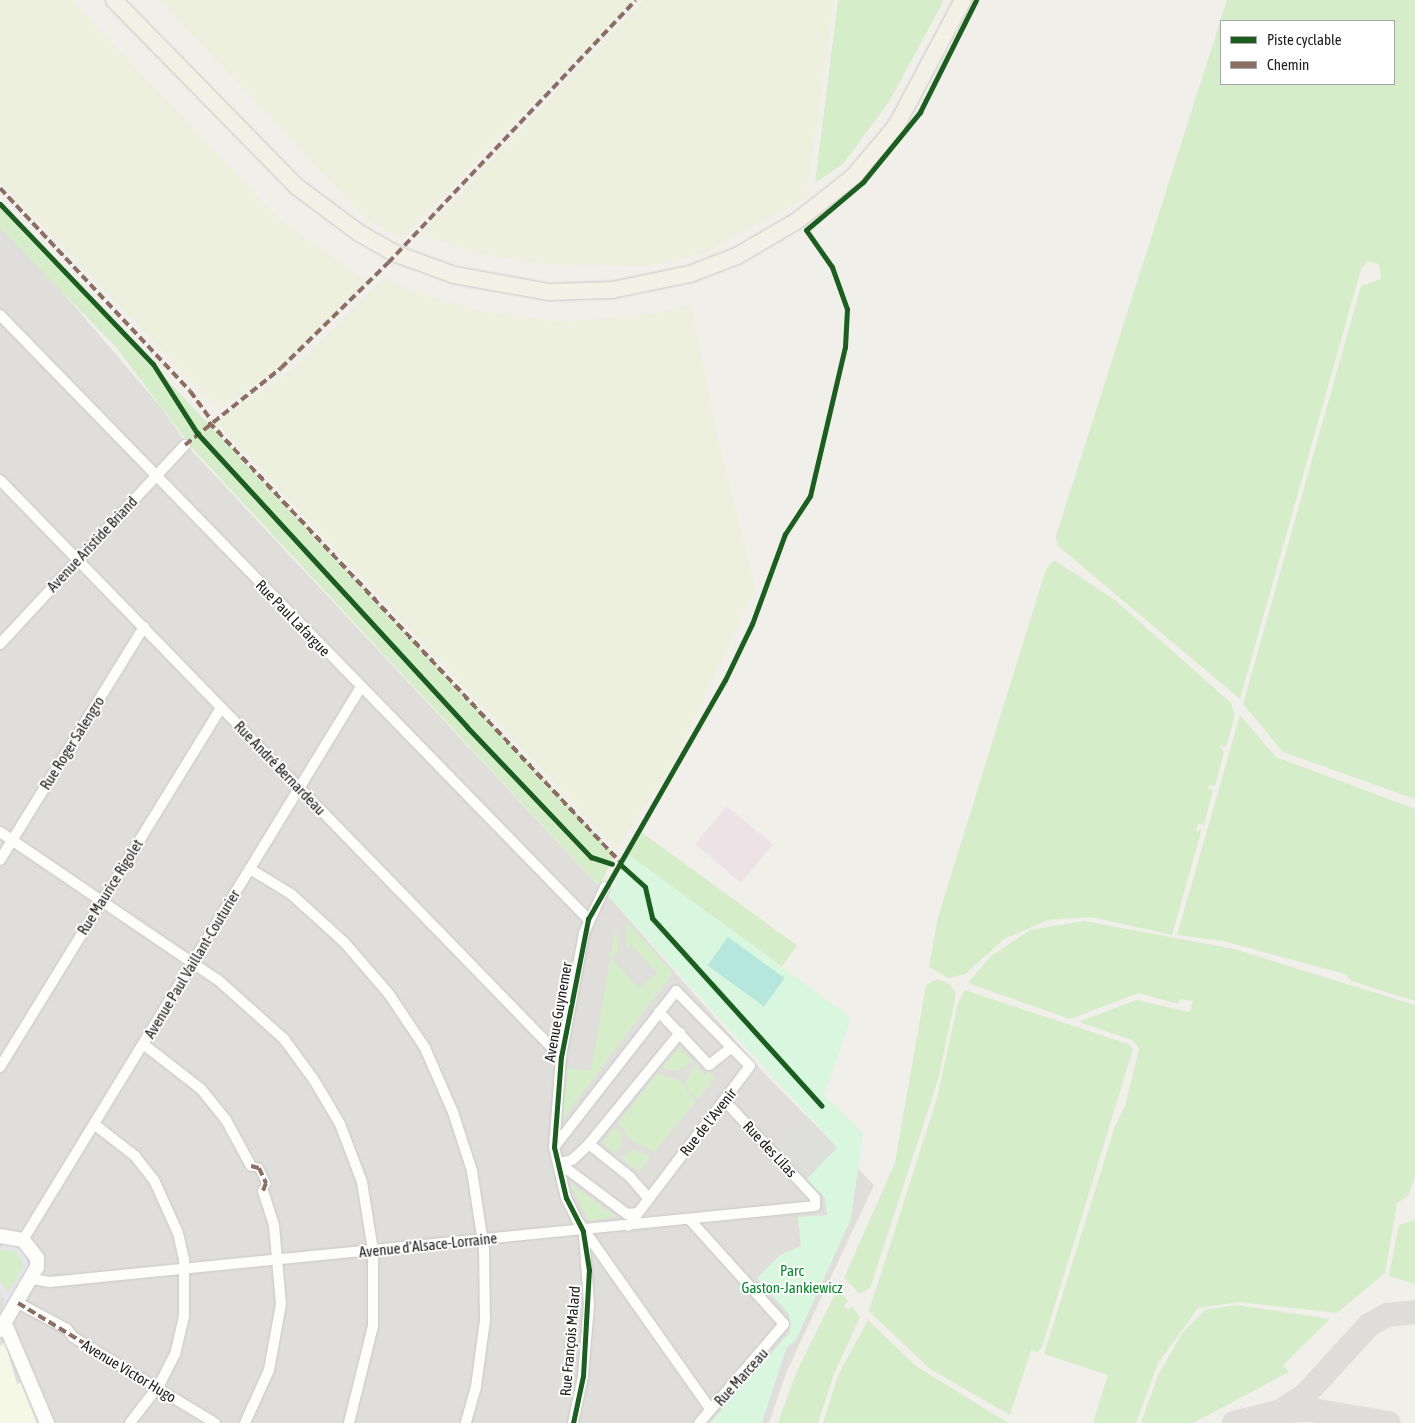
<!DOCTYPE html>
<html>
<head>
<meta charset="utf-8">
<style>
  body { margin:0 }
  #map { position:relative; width:1415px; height:1423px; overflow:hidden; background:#f0efea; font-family:"Asap Condensed",sans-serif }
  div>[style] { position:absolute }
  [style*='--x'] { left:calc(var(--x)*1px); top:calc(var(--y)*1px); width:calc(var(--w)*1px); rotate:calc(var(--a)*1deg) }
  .residential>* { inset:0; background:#dfdedb }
  .industrial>* { inset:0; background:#ede3e7; transform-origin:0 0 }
  .education>* { inset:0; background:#f5f8e6 }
  .farmland>* { inset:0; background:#ecf0dd }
  .grass>* { inset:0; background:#d6edc9; transform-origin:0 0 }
  .park>* { inset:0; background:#d9f6de }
  .pitch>* { inset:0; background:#b5e7dc; transform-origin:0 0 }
  .parking>* { inset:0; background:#dededb; transform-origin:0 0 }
  .plaza>* { inset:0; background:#e6e5e9 }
  .taxiway>* { height:24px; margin:-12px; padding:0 12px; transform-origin:12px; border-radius:12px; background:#deddda }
  .roads { filter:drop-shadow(0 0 1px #c8c8c6) drop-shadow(0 0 1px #c8c8c6) }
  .pedestrian>* { height:8px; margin:-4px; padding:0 4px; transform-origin:4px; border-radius:4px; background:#fdfdfc }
  .minor>* { height:10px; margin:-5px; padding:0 5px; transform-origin:5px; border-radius:5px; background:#fdfdfc }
  .tertiary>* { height:14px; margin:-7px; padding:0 7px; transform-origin:7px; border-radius:7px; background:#fdfdfc }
  .primary>* { height:16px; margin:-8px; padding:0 8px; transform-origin:8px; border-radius:8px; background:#f3f0e6 }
  .quiet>* { height:4px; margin-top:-2px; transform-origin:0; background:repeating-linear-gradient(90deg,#8d6e63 0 8px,transparent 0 12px) }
  .cycleway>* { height:5px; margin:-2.5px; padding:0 2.5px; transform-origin:2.5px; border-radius:2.5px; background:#1b5e20 }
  span { translate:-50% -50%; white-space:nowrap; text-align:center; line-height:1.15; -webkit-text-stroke:4px #fff; paint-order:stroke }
  .street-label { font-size:15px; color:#212121 }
  .park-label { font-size:15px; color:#0a852d }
  .legend { position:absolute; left:1220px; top:20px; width:175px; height:65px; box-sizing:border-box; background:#fff; border:1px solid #a6a6a6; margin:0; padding:6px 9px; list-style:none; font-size:15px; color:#212121 }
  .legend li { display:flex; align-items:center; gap:10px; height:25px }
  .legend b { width:25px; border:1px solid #a6a6a6 }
</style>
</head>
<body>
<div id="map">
  <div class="residential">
    <div style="clip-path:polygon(0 219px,160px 406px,193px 452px,609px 897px,763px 1072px,874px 1185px,786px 1373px,769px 1423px,0 1423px)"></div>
  </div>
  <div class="industrial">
    <div style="left:727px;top:806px;width:60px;height:50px;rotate:40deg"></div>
  </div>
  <div class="education">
    <div style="clip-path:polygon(5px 1342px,17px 1384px,21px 1383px,37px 1423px,0 1423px,0 1346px)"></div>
  </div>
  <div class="farmland">
    <div style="clip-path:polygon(0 0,71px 0,280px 220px,366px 281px,284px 365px,219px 409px,0 182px)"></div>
    <div style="clip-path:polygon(160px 0,633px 0,401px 239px,364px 217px)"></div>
    <div style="clip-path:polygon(644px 0,834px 0,806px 198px,704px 253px,644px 266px,543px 264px,476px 253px,422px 234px)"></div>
    <div style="clip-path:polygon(385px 277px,417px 293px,480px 311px,557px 322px,649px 315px,691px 305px,719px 445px,755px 588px,677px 756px,617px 849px,216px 422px,296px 367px)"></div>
  </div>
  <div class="grass">
    <div style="clip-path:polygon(838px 0,944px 0,889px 102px,843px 164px,815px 183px)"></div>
    <div style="clip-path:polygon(evenodd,1227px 0,1415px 0,1415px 799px,1283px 752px,1243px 704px,1361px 286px,1381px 279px,1379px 264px,1368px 261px,1361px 269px,1240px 699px,1057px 545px,1056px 536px,1227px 0,1394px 21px,1394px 84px,1221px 84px,1221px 21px,1394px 21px)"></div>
    <div style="clip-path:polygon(0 203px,615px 855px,599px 886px,194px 450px,115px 346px,0 228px)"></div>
    <div style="clip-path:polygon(1054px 560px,1115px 600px,1231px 703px,1235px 716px,1226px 747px,1220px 746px,1224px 752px,1215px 786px,1209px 785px,1208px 789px,1213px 790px,1204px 825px,1198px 824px,1196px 831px,1202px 829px,1172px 935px,1091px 917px,1048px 920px,1004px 939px,965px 974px,948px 978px,929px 967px,938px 917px,1046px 569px)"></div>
    <div style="clip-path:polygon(1240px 715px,1276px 757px,1415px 809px,1415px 1001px,1351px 981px,1345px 974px,1223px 941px,1177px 935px)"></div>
    <div style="left:641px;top:832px;width:193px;height:26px;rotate:36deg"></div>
    <div style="clip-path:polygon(1084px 921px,1234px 949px,1415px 1005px,1415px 1177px,1408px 1196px,1397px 1203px,1385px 1273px,1337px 1313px,1239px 1302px,1198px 1308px,1158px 1363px,1136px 1423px,1093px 1423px,1108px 1375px,1044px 1354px,1115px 1126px,1125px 1106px,1139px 1049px,1132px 1040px,1079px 1022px,1136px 1000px,1190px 1012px,1193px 1001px,1180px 999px,1178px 1004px,1139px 993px,1070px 1019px,968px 983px,990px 957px,1030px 930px)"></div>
    <div style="clip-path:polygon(627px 922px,673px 973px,561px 1121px,568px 1068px,591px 1071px,616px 924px,618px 952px,612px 958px,618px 964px,630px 944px,626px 948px)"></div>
    <div style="clip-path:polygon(937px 979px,950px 984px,956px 994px,938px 1080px,870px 1288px,860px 1294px,844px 1278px,895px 1163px,926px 985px)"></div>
    <div style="clip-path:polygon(965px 990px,1128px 1044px,1133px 1049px,1042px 1347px,1038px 1352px,1031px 1350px,1010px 1415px,930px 1369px,869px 1311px,937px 1098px,958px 1003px)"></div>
    <div style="clip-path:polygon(679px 1047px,693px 1062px,676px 1071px,662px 1068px)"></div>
    <div style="clip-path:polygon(695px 1064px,705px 1075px,709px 1071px,715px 1077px,698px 1099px,689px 1092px,686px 1082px)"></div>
    <div style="clip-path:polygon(657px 1073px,681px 1081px,695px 1103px,654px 1152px,629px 1138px,618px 1122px)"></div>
    <div style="clip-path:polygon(615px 1127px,623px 1139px,616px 1154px,602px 1143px)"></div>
    <div style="clip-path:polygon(632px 1149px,651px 1156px,639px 1172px,621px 1158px)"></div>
    <div style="clip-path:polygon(570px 1183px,616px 1217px,588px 1220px)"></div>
    <div style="clip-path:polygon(1415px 1220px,1415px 1284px,1389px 1276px,1399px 1225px)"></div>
    <div style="clip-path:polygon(9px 1248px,21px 1255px,24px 1265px,9px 1293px,0 1281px,0 1250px)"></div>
    <div style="clip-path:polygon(838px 1288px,848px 1301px,844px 1306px,848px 1310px,852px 1306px,860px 1317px,834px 1374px,818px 1423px,778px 1423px,796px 1373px)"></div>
    <div style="clip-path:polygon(1237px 1305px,1330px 1319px,1283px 1365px,1289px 1372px,1193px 1423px,1141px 1423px,1158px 1375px,1182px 1333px,1205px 1310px)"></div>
    <div style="clip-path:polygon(868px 1320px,916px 1366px,1008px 1423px,823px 1423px,838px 1375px)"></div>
  </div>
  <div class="park">
    <div style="clip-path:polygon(628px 854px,851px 1018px,824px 1095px,863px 1133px,851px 1219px,797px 1338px,786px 1349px,762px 1423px,710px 1423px,790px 1332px,789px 1314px,757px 1278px,780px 1255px,801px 1246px,798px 1217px,827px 1215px,825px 1198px,807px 1179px,837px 1147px,609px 897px)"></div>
  </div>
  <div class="pitch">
    <div style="left:728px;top:937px;width:70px;height:35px;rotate:36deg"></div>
  </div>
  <div class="parking">
    <div style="left:631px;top:944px;width:39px;height:24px;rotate:48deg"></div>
    <div style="clip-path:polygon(677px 1039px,709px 1071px,705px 1075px,679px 1047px,602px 1143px,639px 1172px,631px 1174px,594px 1141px)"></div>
    <div style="left:807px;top:1116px;width:44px;height:43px;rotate:47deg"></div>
  </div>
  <div class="plaza">
    <div style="clip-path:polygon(4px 1242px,22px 1249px,29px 1265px,0 1316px,5px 1299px,0 1295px,0 1281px,9px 1293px,24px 1265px,16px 1251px,0 1250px)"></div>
  </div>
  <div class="taxiway">
    <div style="--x:1281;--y:1411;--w:30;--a:-34"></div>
    <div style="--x:1306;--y:1394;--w:93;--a:-47.6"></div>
    <div style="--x:1369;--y:1325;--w:21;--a:-29"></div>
    <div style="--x:1387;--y:1315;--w:28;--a:-6"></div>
    <div style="--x:1234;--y:1423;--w:49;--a:-14.3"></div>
    <div style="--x:1281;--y:1411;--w:31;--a:-2"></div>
    <div style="--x:1312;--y:1410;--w:78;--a:9.6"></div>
  </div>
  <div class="roads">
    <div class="pedestrian">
      <div style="--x:251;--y:1166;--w:8;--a:14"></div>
      <div style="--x:259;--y:1168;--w:17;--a:65"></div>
      <div style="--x:266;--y:1183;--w:9;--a:111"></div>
    </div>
    <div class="minor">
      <div style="--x:0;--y:315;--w:843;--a:45.77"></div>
      <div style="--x:0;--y:480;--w:805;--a:45.81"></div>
      <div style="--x:0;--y:644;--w:272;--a:-47.1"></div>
      <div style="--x:0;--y:832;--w:263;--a:34.2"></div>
      <div style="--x:218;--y:980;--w:89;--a:41.8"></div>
      <div style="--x:284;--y:1039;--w:51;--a:53.8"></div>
      <div style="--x:314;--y:1080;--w:51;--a:59.4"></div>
      <div style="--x:340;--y:1124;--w:62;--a:69.2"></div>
      <div style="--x:362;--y:1182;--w:70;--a:80.9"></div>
      <div style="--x:373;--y:1251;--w:75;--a:90"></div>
      <div style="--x:373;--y:1326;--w:100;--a:103.9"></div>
      <div style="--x:0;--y:860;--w:274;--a:-58.3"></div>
      <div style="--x:250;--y:869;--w:48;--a:31.4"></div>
      <div style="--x:291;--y:894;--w:72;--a:42.2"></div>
      <div style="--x:344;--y:942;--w:69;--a:49.1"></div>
      <div style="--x:389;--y:994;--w:65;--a:56.3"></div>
      <div style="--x:425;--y:1048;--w:70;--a:66.4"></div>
      <div style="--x:453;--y:1112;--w:62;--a:72.1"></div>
      <div style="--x:472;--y:1171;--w:79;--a:81.3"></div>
      <div style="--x:484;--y:1249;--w:71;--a:89.2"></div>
      <div style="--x:485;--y:1320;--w:68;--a:97.7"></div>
      <div style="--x:476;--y:1387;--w:37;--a:106"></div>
      <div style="--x:605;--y:887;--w:51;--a:114.5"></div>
      <div style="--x:584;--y:933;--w:126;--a:100.5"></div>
      <div style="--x:561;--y:1057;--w:90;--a:94.4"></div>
      <div style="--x:554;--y:1147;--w:52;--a:76.8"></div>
      <div style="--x:566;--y:1198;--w:25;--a:63"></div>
      <div style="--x:577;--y:1220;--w:232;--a:54.8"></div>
      <div style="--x:659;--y:1012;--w:73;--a:46.7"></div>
      <div style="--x:709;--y:1065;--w:28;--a:-38"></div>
      <div style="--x:143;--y:1044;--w:73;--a:37.8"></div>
      <div style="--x:201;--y:1089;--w:40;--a:51"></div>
      <div style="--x:226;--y:1120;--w:52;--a:61.5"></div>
      <div style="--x:0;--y:1067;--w:422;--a:-58.4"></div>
      <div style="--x:94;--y:1124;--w:52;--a:38"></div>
      <div style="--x:135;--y:1156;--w:31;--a:52"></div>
      <div style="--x:154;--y:1180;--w:58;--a:65.6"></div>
      <div style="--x:178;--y:1233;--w:28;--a:77"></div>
      <div style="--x:184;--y:1260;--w:56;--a:90"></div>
      <div style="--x:184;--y:1316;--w:39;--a:103"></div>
      <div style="--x:175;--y:1354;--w:34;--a:117"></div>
      <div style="--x:160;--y:1384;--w:49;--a:127.6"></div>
      <div style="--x:589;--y:1144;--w:53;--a:38.8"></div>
      <div style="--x:630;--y:1177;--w:28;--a:49"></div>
      <div style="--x:555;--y:1146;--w:197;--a:-52"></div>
      <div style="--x:676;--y:991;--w:105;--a:45.4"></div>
      <div style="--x:750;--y:1066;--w:201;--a:127.3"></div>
      <div style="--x:559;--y:1163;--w:13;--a:-13"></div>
      <div style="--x:572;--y:1160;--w:23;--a:-43"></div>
      <div style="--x:589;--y:1144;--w:144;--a:-50.7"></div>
      <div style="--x:559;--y:1163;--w:85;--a:36.9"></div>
      <div style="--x:627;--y:1214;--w:10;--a:-6"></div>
      <div style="--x:690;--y:1220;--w:140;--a:47.9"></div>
      <div style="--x:784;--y:1324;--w:130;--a:130.6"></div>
      <div style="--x:23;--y:1240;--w:648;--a:-58.57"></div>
      <div style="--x:33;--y:1279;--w:17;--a:10"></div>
      <div style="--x:50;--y:1282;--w:769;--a:-5.67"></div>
      <div style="--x:815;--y:1206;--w:8;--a:-90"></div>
      <div style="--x:815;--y:1198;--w:132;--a:-132.9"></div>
      <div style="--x:18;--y:1303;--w:55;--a:28"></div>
      <div style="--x:67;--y:1329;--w:10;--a:53"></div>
      <div style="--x:73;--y:1337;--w:166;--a:31.2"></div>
      <div style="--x:245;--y:1423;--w:58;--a:-65.6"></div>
      <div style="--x:269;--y:1370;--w:67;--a:-79.7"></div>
      <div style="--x:281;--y:1304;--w:79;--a:-95.1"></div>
      <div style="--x:274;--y:1225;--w:36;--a:-108"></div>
      <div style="--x:573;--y:1423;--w:48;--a:-78"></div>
      <div style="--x:583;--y:1376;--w:72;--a:-85.2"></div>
      <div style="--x:589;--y:1304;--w:70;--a:-94.1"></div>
    </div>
    <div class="tertiary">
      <div style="--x:0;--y:1236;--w:23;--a:10"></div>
      <div style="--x:23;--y:1240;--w:23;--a:52"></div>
      <div style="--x:37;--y:1258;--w:9;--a:90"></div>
      <div style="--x:37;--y:1267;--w:73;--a:120.4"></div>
      <div style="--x:5;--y:1324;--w:108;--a:67"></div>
    </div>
    <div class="primary">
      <div style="--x:114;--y:0;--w:260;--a:45.6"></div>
      <div style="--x:296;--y:186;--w:79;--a:36.7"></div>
      <div style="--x:359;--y:233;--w:40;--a:29.7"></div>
      <div style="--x:394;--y:253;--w:64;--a:20.1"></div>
      <div style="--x:454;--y:275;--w:97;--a:10.1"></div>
      <div style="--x:549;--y:292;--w:63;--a:-1.8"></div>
      <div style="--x:612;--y:290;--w:80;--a:-11.6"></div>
      <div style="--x:690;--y:274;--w:50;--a:-21"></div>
      <div style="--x:737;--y:256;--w:69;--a:-30.3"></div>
      <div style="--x:797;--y:221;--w:73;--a:-38.3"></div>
      <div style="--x:854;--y:176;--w:65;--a:-50"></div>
      <div style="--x:896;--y:126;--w:143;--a:-62"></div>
    </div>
  </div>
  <div class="quiet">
    <div style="--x:0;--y:188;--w:278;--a:46.9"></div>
    <div style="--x:190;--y:391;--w:36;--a:54"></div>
    <div style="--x:209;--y:422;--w:601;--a:46.96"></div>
    <div style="--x:185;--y:445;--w:123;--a:-38.7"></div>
    <div style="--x:281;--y:368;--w:150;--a:-44.5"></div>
    <div style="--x:388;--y:263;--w:361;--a:-46.7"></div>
    <div style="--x:251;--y:1166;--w:8;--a:14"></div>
    <div style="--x:259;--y:1168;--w:17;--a:65"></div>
    <div style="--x:266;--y:1183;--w:9;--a:111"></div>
    <div style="--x:18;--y:1303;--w:164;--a:31.3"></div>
  </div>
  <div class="cycleway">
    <div style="--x:0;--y:204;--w:221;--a:46.3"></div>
    <div style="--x:153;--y:364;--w:82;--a:57.5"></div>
    <div style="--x:197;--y:433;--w:399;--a:47.4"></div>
    <div style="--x:467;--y:727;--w:180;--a:46.4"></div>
    <div style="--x:591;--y:857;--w:22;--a:18"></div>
    <div style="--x:622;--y:866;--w:31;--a:42"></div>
    <div style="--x:645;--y:887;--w:32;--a:77"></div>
    <div style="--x:652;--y:918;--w:253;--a:47.9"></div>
    <div style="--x:573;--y:1423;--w:48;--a:-78"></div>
    <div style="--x:583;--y:1376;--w:106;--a:-86.8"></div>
    <div style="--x:589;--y:1270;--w:39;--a:-99"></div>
    <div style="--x:583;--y:1231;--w:37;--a:-117"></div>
    <div style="--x:566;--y:1198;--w:52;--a:-103.2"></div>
    <div style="--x:554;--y:1147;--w:90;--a:-85.6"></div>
    <div style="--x:561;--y:1057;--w:141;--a:-78.9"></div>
    <div style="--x:588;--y:919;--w:275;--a:-60.2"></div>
    <div style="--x:725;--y:680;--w:62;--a:-64.3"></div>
    <div style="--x:752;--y:624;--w:96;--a:-69.9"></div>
    <div style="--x:785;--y:534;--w:45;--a:-56.7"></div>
    <div style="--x:810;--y:496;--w:153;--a:-76.8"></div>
    <div style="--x:845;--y:347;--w:38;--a:-87"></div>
    <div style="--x:847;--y:309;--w:45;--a:-109.7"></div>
    <div style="--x:832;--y:267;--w:45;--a:-125.1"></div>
    <div style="--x:806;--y:230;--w:75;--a:-40.1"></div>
    <div style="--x:863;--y:182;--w:90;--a:-50.8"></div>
    <div style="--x:920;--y:112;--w:125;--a:-63.4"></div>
  </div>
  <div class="street-label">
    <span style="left:92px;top:544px;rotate:-47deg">Avenue Aristide Briand</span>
    <span style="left:293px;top:618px;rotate:46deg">Rue Paul Lafargue</span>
    <span style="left:72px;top:743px;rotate:-58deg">Rue Roger Salengro</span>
    <span style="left:280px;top:768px;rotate:46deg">Rue André Bernardeau</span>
    <span style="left:110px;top:887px;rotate:-58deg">Rue Maurice Rigolet</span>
    <span style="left:192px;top:964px;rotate:-59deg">Avenue Paul Vaillant-Couturier</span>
    <span style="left:558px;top:1012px;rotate:-80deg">Avenue Guynemer</span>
    <span style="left:708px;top:1122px;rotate:-52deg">Rue de l'Avenir</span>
    <span style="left:770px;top:1149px;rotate:47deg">Rue des Lilas</span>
    <span style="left:428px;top:1245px;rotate:-6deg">Avenue d'Alsace-Lorraine</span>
    <span style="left:570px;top:1341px;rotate:-85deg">Rue François Malard</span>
    <span style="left:129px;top:1371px;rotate:31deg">Avenue Victor Hugo</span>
    <span style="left:741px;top:1377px;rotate:-48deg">Rue Marceau</span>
  </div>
  <div class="park-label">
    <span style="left:792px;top:1279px">Parc<br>Gaston-Jankiewicz</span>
  </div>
  <ul class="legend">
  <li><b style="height:6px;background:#1b5e20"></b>Piste cyclable</li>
  <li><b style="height:6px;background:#8d6e63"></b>Chemin</li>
  </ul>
</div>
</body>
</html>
